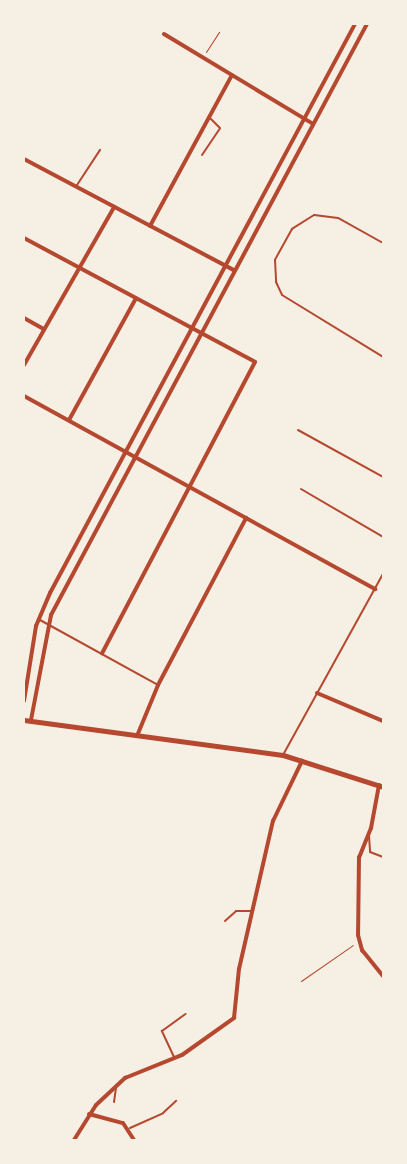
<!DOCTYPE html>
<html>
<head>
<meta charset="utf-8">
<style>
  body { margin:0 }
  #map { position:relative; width:407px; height:1164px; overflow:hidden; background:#f6efe4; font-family:Lato,sans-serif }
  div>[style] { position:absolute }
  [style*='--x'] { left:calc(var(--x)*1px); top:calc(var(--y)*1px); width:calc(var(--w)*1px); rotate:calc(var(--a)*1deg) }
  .path>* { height:1px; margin:-0.5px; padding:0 0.5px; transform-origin:0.5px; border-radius:0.5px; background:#b5482f }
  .service>* { height:2px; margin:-1px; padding:0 1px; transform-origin:1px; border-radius:1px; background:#b5482f }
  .minor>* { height:4px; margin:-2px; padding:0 2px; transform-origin:2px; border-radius:2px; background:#b5482f }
  .tertiary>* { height:5px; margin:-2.5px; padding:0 2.5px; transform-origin:2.5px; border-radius:2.5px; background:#b5482f }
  span { translate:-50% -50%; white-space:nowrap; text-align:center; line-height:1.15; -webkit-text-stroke:5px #f6efe4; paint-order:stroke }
  .frame { position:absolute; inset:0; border:25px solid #f6efe4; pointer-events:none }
</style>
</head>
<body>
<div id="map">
  <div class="path">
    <div style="--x:206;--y:52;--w:24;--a:-57"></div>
    <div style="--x:301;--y:981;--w:63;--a:-34.7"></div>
  </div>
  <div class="service">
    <div style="--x:202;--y:155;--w:32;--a:-56"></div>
    <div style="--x:220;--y:128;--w:16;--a:-135"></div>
    <div style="--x:77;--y:185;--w:42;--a:-56.7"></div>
    <div style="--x:383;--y:243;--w:51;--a:-150.9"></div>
    <div style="--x:338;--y:218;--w:24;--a:-173"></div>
    <div style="--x:314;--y:215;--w:26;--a:148"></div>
    <div style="--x:292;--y:229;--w:35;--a:119"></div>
    <div style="--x:275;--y:260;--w:22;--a:87"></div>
    <div style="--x:276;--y:282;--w:14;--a:65"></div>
    <div style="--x:282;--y:295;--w:119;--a:31.5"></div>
    <div style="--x:298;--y:430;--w:97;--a:28.9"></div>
    <div style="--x:301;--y:489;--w:95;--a:30.3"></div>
    <div style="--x:40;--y:620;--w:135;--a:28.8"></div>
    <div style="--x:283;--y:755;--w:207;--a:-61.1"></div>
    <div style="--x:369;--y:836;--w:16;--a:86"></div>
    <div style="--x:370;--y:852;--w:14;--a:21"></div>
    <div style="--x:225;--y:921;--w:15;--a:-42"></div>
    <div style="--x:236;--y:911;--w:16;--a:0"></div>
    <div style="--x:174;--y:1057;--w:29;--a:-115"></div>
    <div style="--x:162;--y:1031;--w:29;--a:-36"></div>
    <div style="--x:114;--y:1102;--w:14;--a:-82"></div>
    <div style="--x:130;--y:1128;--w:36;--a:-24"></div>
    <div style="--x:163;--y:1113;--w:18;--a:-43"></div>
  </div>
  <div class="minor">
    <div style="--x:164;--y:34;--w:174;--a:31.1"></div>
    <div style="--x:24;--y:159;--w:238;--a:27.9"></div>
    <div style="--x:150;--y:226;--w:170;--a:-61.5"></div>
    <div style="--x:24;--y:238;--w:262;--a:28.2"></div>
    <div style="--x:255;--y:362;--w:329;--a:117.7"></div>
    <div style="--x:24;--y:318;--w:23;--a:29"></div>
    <div style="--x:24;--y:365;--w:182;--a:-60.3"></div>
    <div style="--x:24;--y:396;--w:401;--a:28.8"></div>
    <div style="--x:69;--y:420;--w:139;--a:-61.2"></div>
    <div style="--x:317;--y:693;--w:72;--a:23"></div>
    <div style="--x:24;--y:701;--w:76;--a:-80.9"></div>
    <div style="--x:36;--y:626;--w:36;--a:-67"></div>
    <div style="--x:50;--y:593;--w:646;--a:-61.81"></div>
    <div style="--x:31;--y:720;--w:107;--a:-79.2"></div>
    <div style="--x:51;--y:615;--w:670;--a:-61.87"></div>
    <div style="--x:137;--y:736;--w:55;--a:-67.6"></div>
    <div style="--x:158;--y:685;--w:189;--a:-62.2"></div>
    <div style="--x:379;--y:785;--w:44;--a:100.5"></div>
    <div style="--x:371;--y:828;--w:31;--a:112"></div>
    <div style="--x:359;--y:857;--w:78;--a:90.7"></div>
    <div style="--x:358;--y:935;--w:16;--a:75"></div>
    <div style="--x:362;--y:950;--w:33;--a:51"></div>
    <div style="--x:89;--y:1114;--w:35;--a:15"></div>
    <div style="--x:123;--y:1123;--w:20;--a:57"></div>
    <div style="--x:74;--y:1140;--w:41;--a:-57.8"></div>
    <div style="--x:96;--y:1105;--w:40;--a:-43"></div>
    <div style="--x:125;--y:1078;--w:61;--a:-22"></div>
    <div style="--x:182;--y:1055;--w:64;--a:-35.4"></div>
    <div style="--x:234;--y:1018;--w:49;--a:-84.2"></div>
    <div style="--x:239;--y:969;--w:152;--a:-77.1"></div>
    <div style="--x:273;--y:821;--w:67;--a:-64.2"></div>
  </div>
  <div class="tertiary">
    <div style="--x:24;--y:720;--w:261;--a:7.7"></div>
    <div style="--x:283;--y:755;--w:105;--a:17.7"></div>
  </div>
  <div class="frame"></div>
</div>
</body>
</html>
